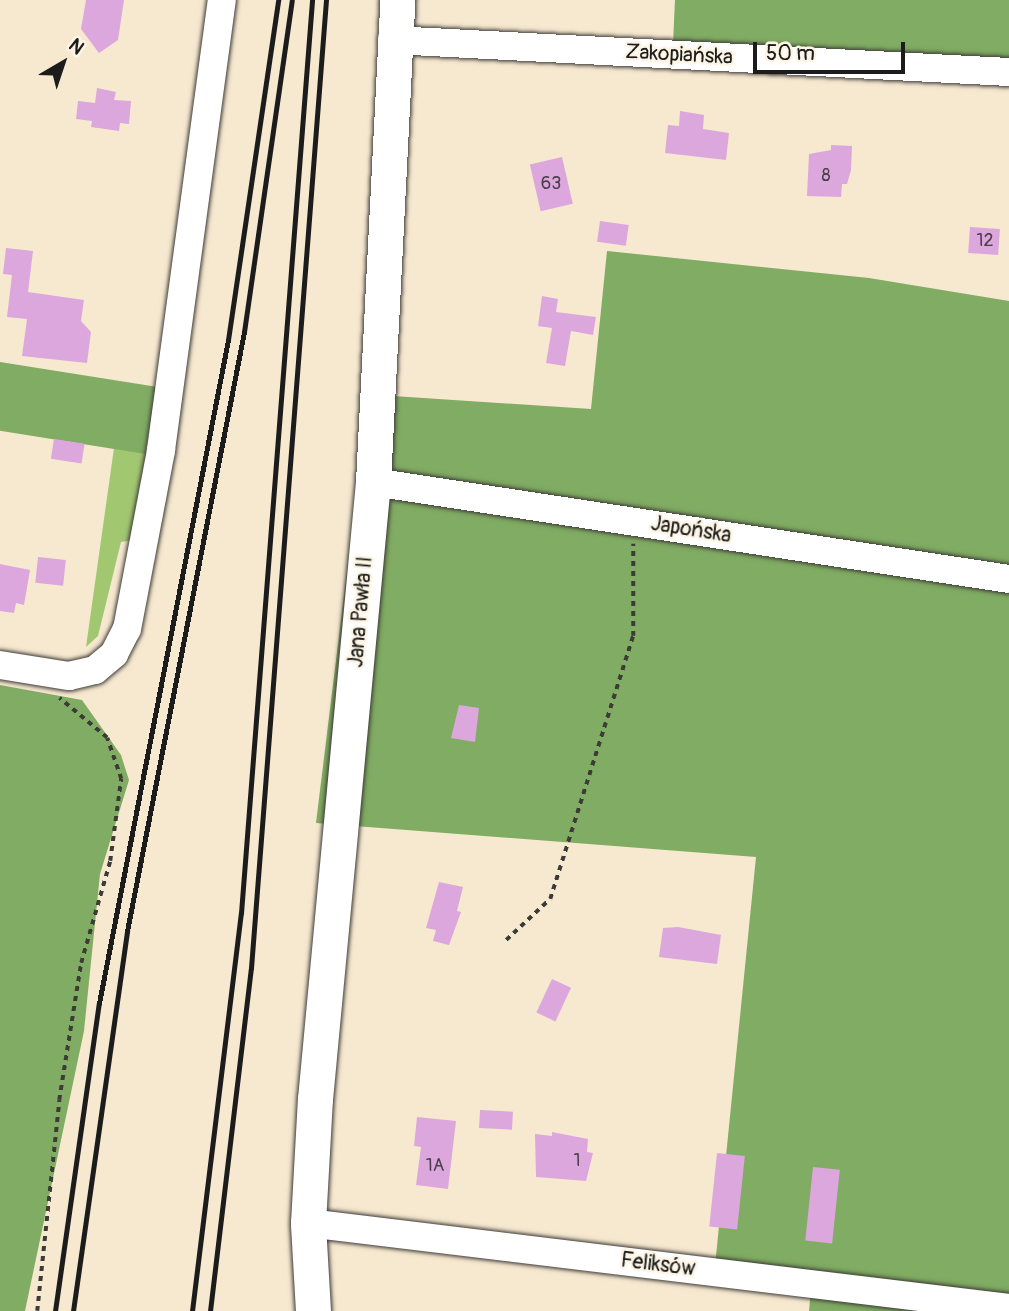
<!DOCTYPE html>
<html>
<head>
<meta charset="utf-8">
<style>
  body { margin:0 }
  #map { position:relative; width:1009px; height:1311px; overflow:hidden; background:#f7e8d0; font-family:Pangolin,sans-serif }
  div>[style] { position:absolute }
  [style*='--x'] { left:calc(var(--x)*1px); top:calc(var(--y)*1px); width:calc(var(--w)*1px); rotate:calc(var(--a)*1deg) }
  .green>* { inset:0; background:#a2c771 }
  .forest>* { inset:0; background:#81ac63; transform-origin:0 0 }
  .building>* { inset:0; background:#dca7dd; transform-origin:0 0 }
  .path>* { height:3.5px; margin-top:-1.75px; transform-origin:0; background:repeating-linear-gradient(90deg,#3d3b37 0 5px,transparent 0 10px) }
  .roads { filter:drop-shadow(0 0 2px #3d3b37) drop-shadow(0 0 2px #3d3b37) }
  .minor>* { height:28px; margin:-14px; padding:0 14px; transform-origin:14px; border-radius:14px; background:#fff }
  .major>* { height:35px; margin:-17.5px; padding:0 17.5px; transform-origin:17.5px; border-radius:17.5px; background:#fff }
  .rail>* { height:5px; margin:-2.5px; padding:0 2.5px; transform-origin:2.5px; border-radius:2.5px; background:#1c1c1c }
  span { translate:-50% -50%; white-space:nowrap; text-align:center; line-height:1.15; -webkit-text-stroke:5px #fcf5e5; paint-order:stroke }
  .number-label { font-size:18px; color:#4c3f4c }
  .number-label span { -webkit-text-stroke-width:0 }
  .street-label { font-size:21px; color:#1c1c1c }
  .north { position:absolute; left:28px; top:28px; width:70px; height:70px; -webkit-text-stroke:5px #fcf5e5; paint-order:stroke; rotate:39deg; font-size:19px; font-weight:700; line-height:28px; text-align:center; color:#1c1c1c }
  .north::after { content:''; display:block; margin:auto; width:24px; height:32px; background:#1c1c1c; clip-path:polygon(50% 0,100% 100%,50% 72%,0 100%) }
  .scale { position:absolute; left:753px; top:42px; width:152px; height:32px; box-sizing:border-box; border:4px solid #1c1c1c; border-top:0; padding-left:9px; font-size:21px; line-height:24px; white-space:nowrap; color:#1c1c1c; -webkit-text-stroke:5px #fcf5e5; paint-order:stroke }
</style>
</head>
<body>
<div id="map">
  <div class="green">
    <div style="clip-path:polygon(114px 448px,151px 452px,133px 540px,121px 542px,98px 636px,86px 647px)"></div>
  </div>
  <div class="forest">
    <div style="clip-path:polygon(675px 0,1009px 0,1009px 62px,673px 44px)"></div>
    <div style="clip-path:polygon(607px 251px,869px 278px,1009px 301px,1009px 1311px,809px 1311px,811px 1289px,714px 1276px,756px 857px,316px 823px,358px 481px,363px 394px,591px 409px)"></div>
    <div style="left:0;top:362px;width:158px;height:68px;rotate:9deg"></div>
    <div style="clip-path:polygon(0 685px,82px 700px,121px 755px,129px 780px,100px 874px,84px 1031px,25px 1311px,0 1311px)"></div>
  </div>
  <div class="building">
    <div style="clip-path:polygon(86px 0,124px 0,118px 40px,99px 53px,81px 29px)"></div>
    <div style="clip-path:polygon(97px 88px,116px 92px,114px 100px,131px 101px,129px 124px,120px 123px,119px 131px,91px 127px,92px 121px,76px 119px,78px 101px,95px 103px)"></div>
    <div style="clip-path:polygon(680px 111px,704px 115px,703px 129px,729px 133px,726px 160px,665px 153px,668px 125px,679px 126px)"></div>
    <div style="clip-path:polygon(831px 145px,852px 146px,851px 170px,847px 184px,842px 184px,841px 197px,807px 196px,809px 154px,831px 150px)"></div>
    <div style="left:562px;top:157px;width:48px;height:33px;rotate:77deg"></div>
    <div style="left:600px;top:221px;width:29px;height:21px;rotate:8deg"></div>
    <div style="left:970px;top:227px;width:30px;height:26px;rotate:4deg"></div>
    <div style="clip-path:polygon(6px 248px,33px 251px,28px 292px,84px 300px,81px 321px,91px 332px,87px 363px,22px 356px,27px 319px,7px 317px,12px 275px,3px 274px)"></div>
    <div style="clip-path:polygon(542px 296px,558px 299px,556px 312px,596px 317px,593px 335px,571px 331px,565px 366px,546px 363px,552px 328px,538px 326px)"></div>
    <div style="left:54px;top:439px;width:31px;height:20px;rotate:9deg"></div>
    <div style="left:38px;top:557px;width:28px;height:26px;rotate:6deg"></div>
    <div style="clip-path:polygon(0 564px,30px 570px,24px 605px,16px 603px,14px 613px,0 611px)"></div>
    <div style="clip-path:polygon(459px 705px,479px 708px,475px 742px,451px 738px)"></div>
    <div style="clip-path:polygon(439px 882px,463px 887px,457px 911px,461px 912px,449px 945px,433px 941px,436px 930px,426px 928px)"></div>
    <div style="clip-path:polygon(678px 927px,721px 935px,717px 964px,659px 957px,663px 928px)"></div>
    <div style="left:552px;top:979px;width:21px;height:37px;rotate:25deg"></div>
    <div style="left:480px;top:1110px;width:33px;height:18px;rotate:3deg"></div>
    <div style="clip-path:polygon(417px 1117px,456px 1121px,448px 1189px,416px 1185px,421px 1147px,414px 1146px)"></div>
    <div style="clip-path:polygon(552px 1132px,588px 1139px,587px 1152px,593px 1153px,586px 1181px,536px 1177px,535px 1134px,552px 1136px)"></div>
    <div style="left:717px;top:1153px;width:28px;height:74px;rotate:6deg"></div>
    <div style="left:813px;top:1167px;width:27px;height:74px;rotate:6deg"></div>
  </div>
  <div class="path">
    <div style="--x:506;--y:940;--w:60;--a:-43"></div>
    <div style="--x:550;--y:899;--w:276;--a:-72.5"></div>
    <div style="--x:633;--y:636;--w:92;--a:-90"></div>
    <div style="--x:37;--y:1311;--w:212;--a:-84"></div>
    <div style="--x:59;--y:1100;--w:139;--a:-80.9"></div>
    <div style="--x:81;--y:963;--w:106;--a:-74.1"></div>
    <div style="--x:110;--y:861;--w:83;--a:-82.4"></div>
    <div style="--x:121;--y:779;--w:43;--a:-108.9"></div>
    <div style="--x:107;--y:738;--w:62;--a:-140.2"></div>
  </div>
  <div class="roads">
    <div class="minor">
      <div style="--x:392;--y:40;--w:618;--a:2.97"></div>
      <div style="--x:373;--y:482;--w:643;--a:8.67"></div>
      <div style="--x:0;--y:665;--w:70;--a:9.1"></div>
      <div style="--x:69;--y:676;--w:27;--a:-13"></div>
      <div style="--x:95;--y:670;--w:25;--a:-40"></div>
      <div style="--x:114;--y:654;--w:28;--a:-63"></div>
      <div style="--x:127;--y:629;--w:182;--a:-79.2"></div>
      <div style="--x:161;--y:450;--w:454;--a:-82.3"></div>
      <div style="--x:308;--y:1223;--w:706;--a:6.91"></div>
    </div>
    <div class="major">
      <div style="--x:313;--y:1311;--w:88;--a:-93.3"></div>
      <div style="--x:308;--y:1223;--w:124;--a:-86.8"></div>
      <div style="--x:315;--y:1099;--w:620;--a:-84.63"></div>
      <div style="--x:373;--y:482;--w:483;--a:-87.1"></div>
    </div>
  </div>
  <div class="rail">
    <div style="--x:55;--y:1311;--w:311;--a:-81.9"></div>
    <div style="--x:99;--y:1003;--w:675;--a:-78.99"></div>
    <div style="--x:228;--y:340;--w:344;--a:-81.6"></div>
    <div style="--x:73;--y:1311;--w:384;--a:-81.9"></div>
    <div style="--x:127;--y:931;--w:610;--a:-78.95"></div>
    <div style="--x:244;--y:332;--w:335;--a:-81.8"></div>
    <div style="--x:192;--y:1311;--w:401;--a:-83"></div>
    <div style="--x:241;--y:913;--w:916;--a:-85.55"></div>
    <div style="--x:210;--y:1311;--w:345;--a:-83.2"></div>
    <div style="--x:251;--y:968;--w:971;--a:-85.57"></div>
  </div>
  <div class="number-label">
    <span style="left:826px;top:176px">8</span>
    <span style="left:551px;top:184px">63</span>
    <span style="left:985px;top:241px">12</span>
    <span style="left:577px;top:1161px">1</span>
    <span style="left:435px;top:1166px">1A</span>
  </div>
  <div class="street-label">
    <span style="left:679px;top:55px;rotate:3deg">Zakopiańska</span>
    <span style="left:691px;top:530px;rotate:9deg">Japońska</span>
    <span style="left:361px;top:612px;rotate:-85deg">Jana Pawła II</span>
    <span style="left:658px;top:1265px;rotate:7deg">Feliksów</span>
  </div>
  <div class="north">N</div>
  <div class="scale">50 m</div>
</div>
</body>
</html>
